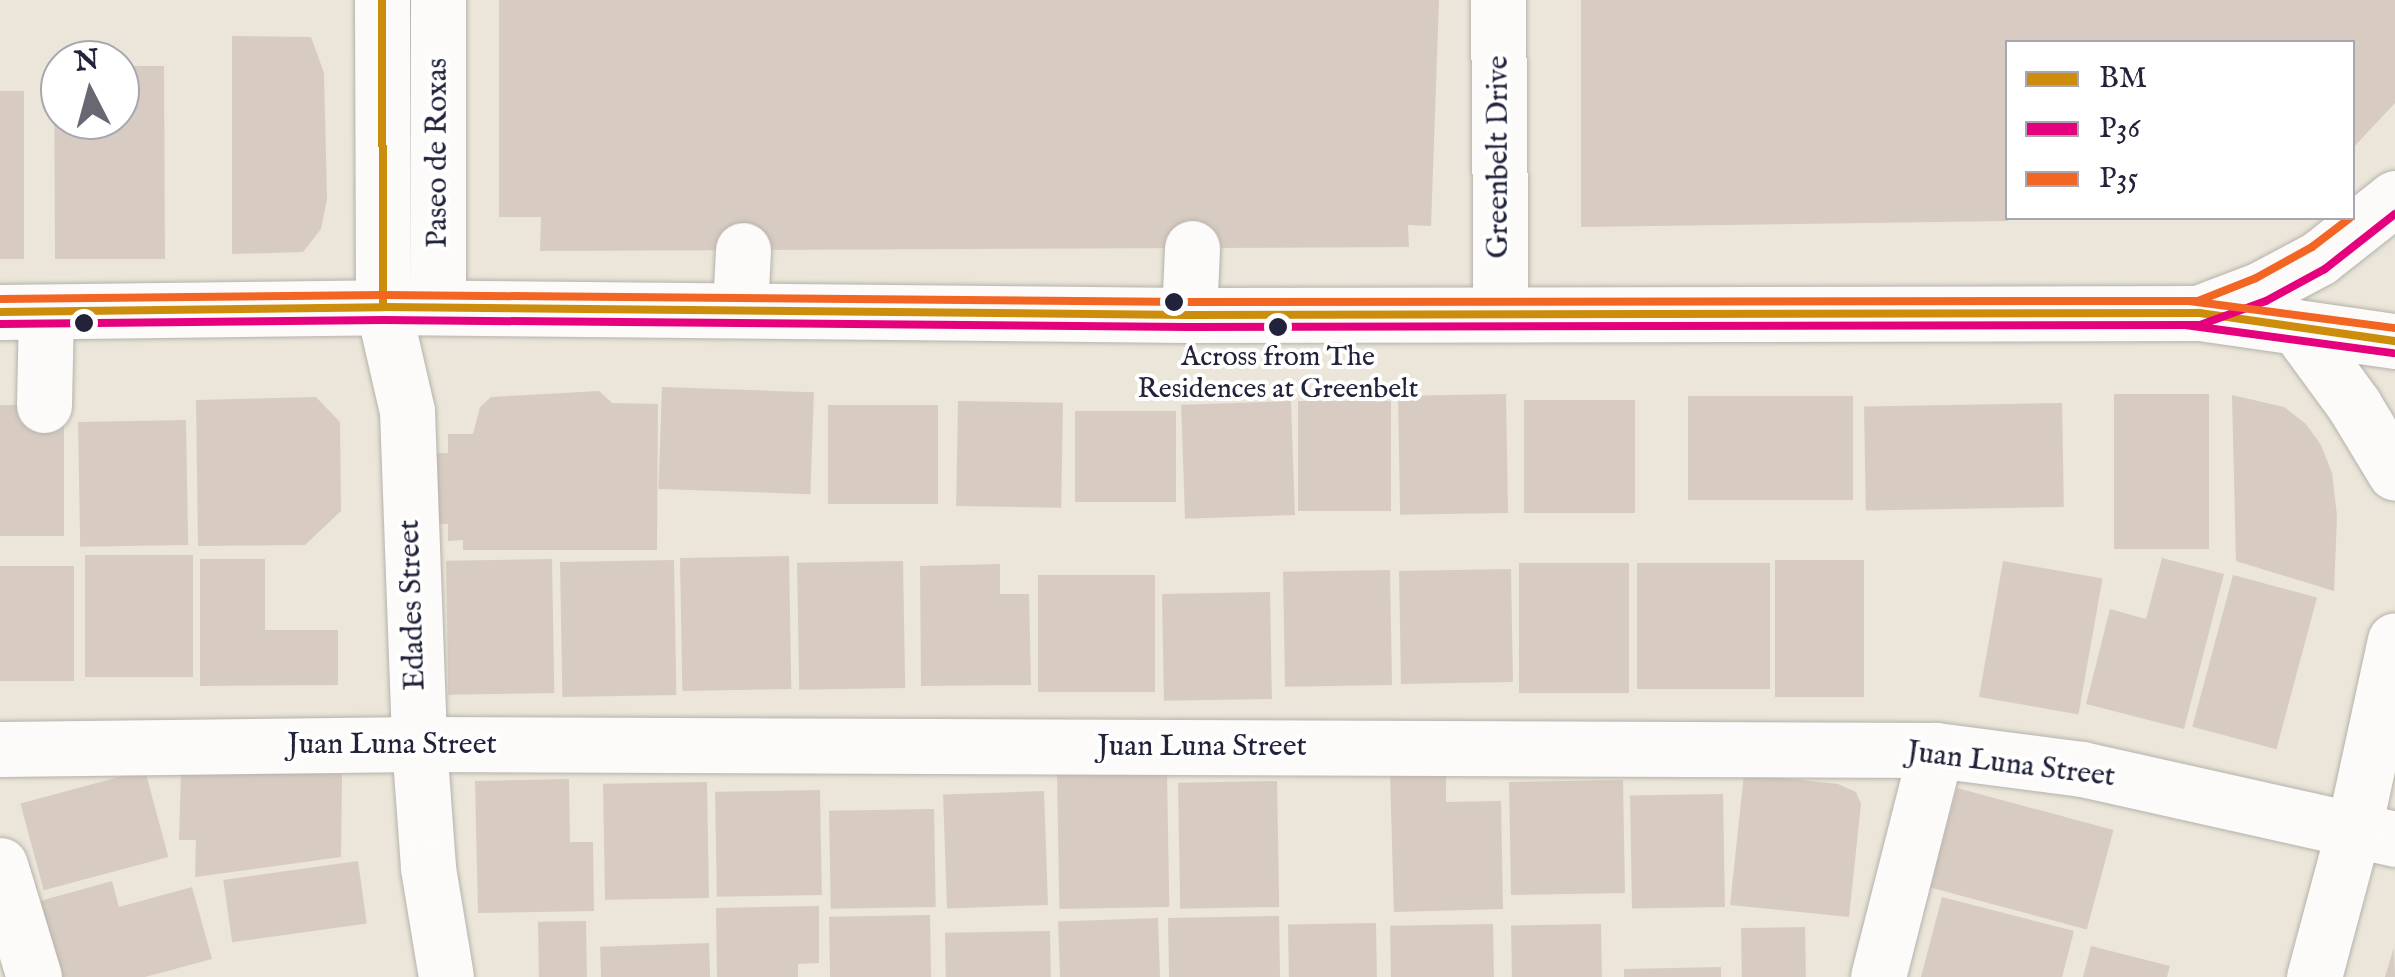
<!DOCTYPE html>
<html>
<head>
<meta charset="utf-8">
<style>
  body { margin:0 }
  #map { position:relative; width:2395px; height:977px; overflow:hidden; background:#ebe6d9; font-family:"IM FELL English",serif }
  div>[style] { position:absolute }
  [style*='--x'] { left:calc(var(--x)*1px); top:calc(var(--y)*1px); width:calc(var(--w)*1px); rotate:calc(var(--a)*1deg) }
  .building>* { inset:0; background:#d8ccc2; transform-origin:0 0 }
  .roads { filter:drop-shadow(0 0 2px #b5b2ac) drop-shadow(0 0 2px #b5b2ac) }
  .minor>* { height:55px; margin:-27.5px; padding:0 27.5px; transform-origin:27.5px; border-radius:27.5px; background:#fcfbf9 }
  .major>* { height:55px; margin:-27.5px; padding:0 27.5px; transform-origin:27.5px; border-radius:27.5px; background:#fcfbf9 }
  .bus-1>* { height:8px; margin:-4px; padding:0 4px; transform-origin:4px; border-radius:4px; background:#cc8c0c }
  .bus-2>* { height:8px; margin:-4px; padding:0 4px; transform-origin:4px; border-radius:4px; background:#e5007d }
  .bus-3>* { height:8px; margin:-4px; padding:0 4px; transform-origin:4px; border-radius:4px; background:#f26522 }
  .dots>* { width:28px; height:28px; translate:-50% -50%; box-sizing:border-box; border:5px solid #fff; border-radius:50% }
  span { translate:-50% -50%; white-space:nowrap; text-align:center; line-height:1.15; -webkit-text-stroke:8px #fff; paint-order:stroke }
  .bus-label { font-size:28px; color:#22223b }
  .street-label { font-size:30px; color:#22223b }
  .legend { position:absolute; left:2005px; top:40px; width:350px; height:180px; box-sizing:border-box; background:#fff; border:2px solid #a7a7b1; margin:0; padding:12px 18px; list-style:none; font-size:30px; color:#22223b }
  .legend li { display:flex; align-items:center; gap:20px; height:50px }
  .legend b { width:50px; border:2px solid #a7a7b1 }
  .north { position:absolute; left:40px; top:40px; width:100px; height:100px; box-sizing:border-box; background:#fff; border:2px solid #a7a7b1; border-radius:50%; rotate:354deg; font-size:28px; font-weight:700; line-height:40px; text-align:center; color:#22223b }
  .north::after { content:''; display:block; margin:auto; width:35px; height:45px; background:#686772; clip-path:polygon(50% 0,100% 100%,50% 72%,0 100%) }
</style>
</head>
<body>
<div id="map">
  <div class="building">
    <div style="clip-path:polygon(499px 0,1439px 0,1431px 226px,1408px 225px,1409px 247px,540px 251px,541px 217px,499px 217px)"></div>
    <div style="clip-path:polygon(1581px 0,2395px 0,2395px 103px,2352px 149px,2352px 42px,2008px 42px,2008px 221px,1581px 227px)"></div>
    <div style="clip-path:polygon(232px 36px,311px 37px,324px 73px,327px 199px,321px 229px,303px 252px,232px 254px)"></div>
    <div style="clip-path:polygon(54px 66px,60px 66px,60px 120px,120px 120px,120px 66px,164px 66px,165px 259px,55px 259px)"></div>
    <div style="left:0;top:91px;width:24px;height:168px"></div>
    <div style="left:662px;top:387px;width:152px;height:102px;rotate:2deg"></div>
    <div style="clip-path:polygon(599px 391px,612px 403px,658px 404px,657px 550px,463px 550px,463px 540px,448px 541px,448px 524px,428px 524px,429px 453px,448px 453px,448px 434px,473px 434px,480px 407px,491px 397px)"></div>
    <div style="left:1506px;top:394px;width:119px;height:108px;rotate:89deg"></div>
    <div style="left:2209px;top:394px;width:155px;height:95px;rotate:90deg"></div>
    <div style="clip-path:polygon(2232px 395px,2284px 407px,2306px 424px,2321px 445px,2332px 473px,2337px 516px,2334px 591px,2236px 561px)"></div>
    <div style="left:1853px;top:396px;width:104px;height:165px;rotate:90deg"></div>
    <div style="clip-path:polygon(316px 397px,340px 422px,341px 511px,305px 545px,198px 546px,196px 400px)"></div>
    <div style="left:1524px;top:400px;width:111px;height:113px"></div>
    <div style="left:958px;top:401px;width:105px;height:105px;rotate:1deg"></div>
    <div style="left:1291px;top:401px;width:114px;height:110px;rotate:88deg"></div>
    <div style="left:1298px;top:401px;width:93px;height:110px"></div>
    <div style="left:2062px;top:403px;width:104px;height:198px;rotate:89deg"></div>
    <div style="left:0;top:405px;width:64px;height:131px"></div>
    <div style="left:828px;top:405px;width:110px;height:99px"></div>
    <div style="left:1075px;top:411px;width:101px;height:91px"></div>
    <div style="left:186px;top:420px;width:125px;height:108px;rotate:89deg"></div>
    <div style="left:85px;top:555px;width:108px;height:122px"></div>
    <div style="left:789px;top:556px;width:133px;height:109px;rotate:89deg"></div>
    <div style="clip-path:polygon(2162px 558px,2224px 574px,2184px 729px,2086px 704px,2110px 609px,2146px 619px)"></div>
    <div style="clip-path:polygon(200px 559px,265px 559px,265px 630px,338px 630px,338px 685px,200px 686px)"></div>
    <div style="left:552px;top:559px;width:134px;height:106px;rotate:89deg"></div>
    <div style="left:674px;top:560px;width:135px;height:114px;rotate:89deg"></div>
    <div style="left:1864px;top:560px;width:137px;height:89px;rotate:90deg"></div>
    <div style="left:903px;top:561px;width:127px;height:106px;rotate:89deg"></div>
    <div style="left:2003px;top:561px;width:101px;height:138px;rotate:10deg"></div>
    <div style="left:1629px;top:563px;width:130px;height:110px;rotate:90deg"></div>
    <div style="left:1770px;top:563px;width:126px;height:133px;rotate:90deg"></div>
    <div style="clip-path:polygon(1000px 564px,1000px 594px,1029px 594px,1031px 685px,921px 686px,920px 566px)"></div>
    <div style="left:0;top:566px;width:74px;height:115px"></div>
    <div style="left:1511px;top:569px;width:113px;height:112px;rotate:89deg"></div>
    <div style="left:1390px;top:570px;width:115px;height:107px;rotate:89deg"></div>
    <div style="left:1155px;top:575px;width:117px;height:117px;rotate:90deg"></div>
    <div style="left:2233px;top:575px;width:87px;height:157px;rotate:15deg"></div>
    <div style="left:1270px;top:592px;width:107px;height:108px;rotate:89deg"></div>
    <div style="left:145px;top:770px;width:90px;height:129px;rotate:75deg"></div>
    <div style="clip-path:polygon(181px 771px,342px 774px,341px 857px,195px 877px,196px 840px,179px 840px)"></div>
    <div style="left:1167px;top:772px;width:135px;height:110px;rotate:89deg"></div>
    <div style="clip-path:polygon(1744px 774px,1838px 784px,1856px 792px,1861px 804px,1849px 917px,1730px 905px)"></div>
    <div style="clip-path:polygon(1446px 775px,1446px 802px,1501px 801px,1503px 909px,1394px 912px,1390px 776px)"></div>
    <div style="clip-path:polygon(569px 779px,570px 842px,593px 842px,594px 911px,478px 913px,475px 781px)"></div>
    <div style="left:1623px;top:780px;width:113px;height:114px;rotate:89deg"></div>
    <div style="left:1277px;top:781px;width:126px;height:99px;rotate:89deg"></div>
    <div style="left:707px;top:782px;width:116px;height:104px;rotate:89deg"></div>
    <div style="left:1957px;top:788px;width:162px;height:103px;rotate:15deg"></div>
    <div style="left:820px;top:790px;width:105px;height:105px;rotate:89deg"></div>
    <div style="left:1044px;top:791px;width:114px;height:101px;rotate:88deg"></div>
    <div style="left:1723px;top:794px;width:113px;height:93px;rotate:89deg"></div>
    <div style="left:934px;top:809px;width:98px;height:105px;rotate:89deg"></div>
    <div style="left:358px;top:861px;width:63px;height:136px;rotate:82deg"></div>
    <div style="clip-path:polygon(112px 881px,119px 907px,192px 887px,212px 959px,145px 977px,61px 977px,40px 901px)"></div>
    <div style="clip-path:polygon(1942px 897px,2074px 931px,2062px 977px,1921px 977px)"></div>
    <div style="clip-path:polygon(819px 906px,819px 963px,798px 964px,798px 977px,717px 977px,716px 908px)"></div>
    <div style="left:930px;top:915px;width:62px;height:101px;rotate:89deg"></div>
    <div style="left:1279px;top:916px;width:61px;height:111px;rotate:89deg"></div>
    <div style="left:1158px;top:918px;width:59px;height:100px;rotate:88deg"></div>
    <div style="left:586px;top:921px;width:56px;height:48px;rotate:89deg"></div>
    <div style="left:1376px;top:923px;width:54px;height:88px;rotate:89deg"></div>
    <div style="left:1493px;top:924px;width:53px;height:103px;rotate:89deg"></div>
    <div style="left:1601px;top:924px;width:53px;height:90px;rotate:89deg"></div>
    <div style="left:1805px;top:927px;width:50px;height:64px;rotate:89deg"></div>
    <div style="left:1050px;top:931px;width:46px;height:105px;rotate:89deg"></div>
    <div style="left:709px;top:943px;width:34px;height:109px;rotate:88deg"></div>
    <div style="clip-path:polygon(2091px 946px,2170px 966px,2167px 977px,2083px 977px)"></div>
    <div style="clip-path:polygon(2394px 947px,2395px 977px,2385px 977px)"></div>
    <div style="clip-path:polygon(1721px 967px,1721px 977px,1624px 977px,1624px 969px)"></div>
  </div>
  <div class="roads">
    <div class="minor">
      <div style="--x:1498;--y:0;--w:313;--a:89.5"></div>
      <div style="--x:383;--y:307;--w:107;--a:77"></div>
      <div style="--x:407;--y:411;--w:333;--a:87.9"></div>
      <div style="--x:419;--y:744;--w:124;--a:85.8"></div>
      <div style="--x:428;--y:868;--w:110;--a:80.6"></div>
      <div style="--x:740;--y:309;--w:59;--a:-87.1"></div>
      <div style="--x:1189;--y:315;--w:67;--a:-87.4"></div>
      <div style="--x:44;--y:405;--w:93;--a:-88.8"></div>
      <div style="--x:0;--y:749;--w:419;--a:-0.7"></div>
      <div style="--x:419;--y:744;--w:1517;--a:0.23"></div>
      <div style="--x:1936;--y:750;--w:147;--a:7.4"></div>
      <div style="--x:2082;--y:769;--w:321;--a:12.6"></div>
      <div style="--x:0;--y:865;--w:117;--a:73.1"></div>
      <div style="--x:1878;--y:977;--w:234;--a:-75.7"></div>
      <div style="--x:2314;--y:977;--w:154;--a:-75"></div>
      <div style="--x:2354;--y:828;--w:192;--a:-77.7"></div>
    </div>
    <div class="major">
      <div style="--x:382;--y:0;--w:307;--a:89.8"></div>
      <div style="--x:438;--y:0;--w:307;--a:90"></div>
      <div style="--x:0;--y:312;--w:383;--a:-0.7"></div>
      <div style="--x:383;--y:307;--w:806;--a:0.57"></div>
      <div style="--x:1189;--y:315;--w:1011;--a:-0.11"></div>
      <div style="--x:2200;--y:313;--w:197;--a:8.2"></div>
      <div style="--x:2201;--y:312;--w:64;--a:-21"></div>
      <div style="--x:2261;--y:289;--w:66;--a:-28.1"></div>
      <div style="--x:2319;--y:258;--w:97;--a:-38.3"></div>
      <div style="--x:2297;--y:327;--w:97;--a:53.8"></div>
      <div style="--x:2354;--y:405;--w:79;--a:58.9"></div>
    </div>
  </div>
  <div class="bus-1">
    <div style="--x:382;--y:0;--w:307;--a:89.8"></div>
    <div style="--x:0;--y:312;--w:383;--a:-0.7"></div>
    <div style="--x:383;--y:307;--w:806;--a:0.57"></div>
    <div style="--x:1189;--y:315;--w:1011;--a:-0.11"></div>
    <div style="--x:2200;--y:313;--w:197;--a:8.2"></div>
  </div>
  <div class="bus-2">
    <div style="--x:0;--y:324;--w:383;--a:-0.6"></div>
    <div style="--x:383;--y:320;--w:806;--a:0.5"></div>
    <div style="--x:1189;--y:327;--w:1011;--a:-0.11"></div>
    <div style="--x:2200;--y:325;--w:70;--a:-20"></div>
    <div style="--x:2266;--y:301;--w:67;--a:-28.5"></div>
    <div style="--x:2325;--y:269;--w:89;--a:-38.2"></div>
    <div style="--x:2185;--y:325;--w:210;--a:7.7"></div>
  </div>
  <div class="bus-3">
    <div style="--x:0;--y:299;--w:383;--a:-0.6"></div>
    <div style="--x:383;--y:295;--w:806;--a:0.5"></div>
    <div style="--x:1189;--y:302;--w:1009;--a:-0.06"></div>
    <div style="--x:2198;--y:301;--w:62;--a:-21.6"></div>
    <div style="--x:2256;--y:278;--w:64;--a:-29"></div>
    <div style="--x:2312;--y:247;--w:48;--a:-37.3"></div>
    <div style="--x:2189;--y:301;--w:208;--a:7.5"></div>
  </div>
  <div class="dots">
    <div style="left:1174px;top:302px;background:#22223b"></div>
    <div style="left:84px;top:323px;background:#22223b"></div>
    <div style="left:1278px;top:327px;background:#22223b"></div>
  </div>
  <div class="bus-label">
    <span style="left:1278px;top:374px">Across from The<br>Residences at Greenbelt</span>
  </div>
  <div class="street-label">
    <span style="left:438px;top:153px;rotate:-90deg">Paseo de Roxas</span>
    <span style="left:1499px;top:157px;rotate:-90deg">Greenbelt Drive</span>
    <span style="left:413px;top:605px;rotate:-92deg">Edades Street</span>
    <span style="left:392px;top:745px">Juan Luna Street</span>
    <span style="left:1202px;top:747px">Juan Luna Street</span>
    <span style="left:2011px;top:765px;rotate:7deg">Juan Luna Street</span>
  </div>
  <ul class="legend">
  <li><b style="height:12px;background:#cc8c0c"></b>BM</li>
  <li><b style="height:12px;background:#e5007d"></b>P36</li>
  <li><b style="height:12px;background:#f26522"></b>P35</li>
  </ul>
  <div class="north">N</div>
</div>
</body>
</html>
